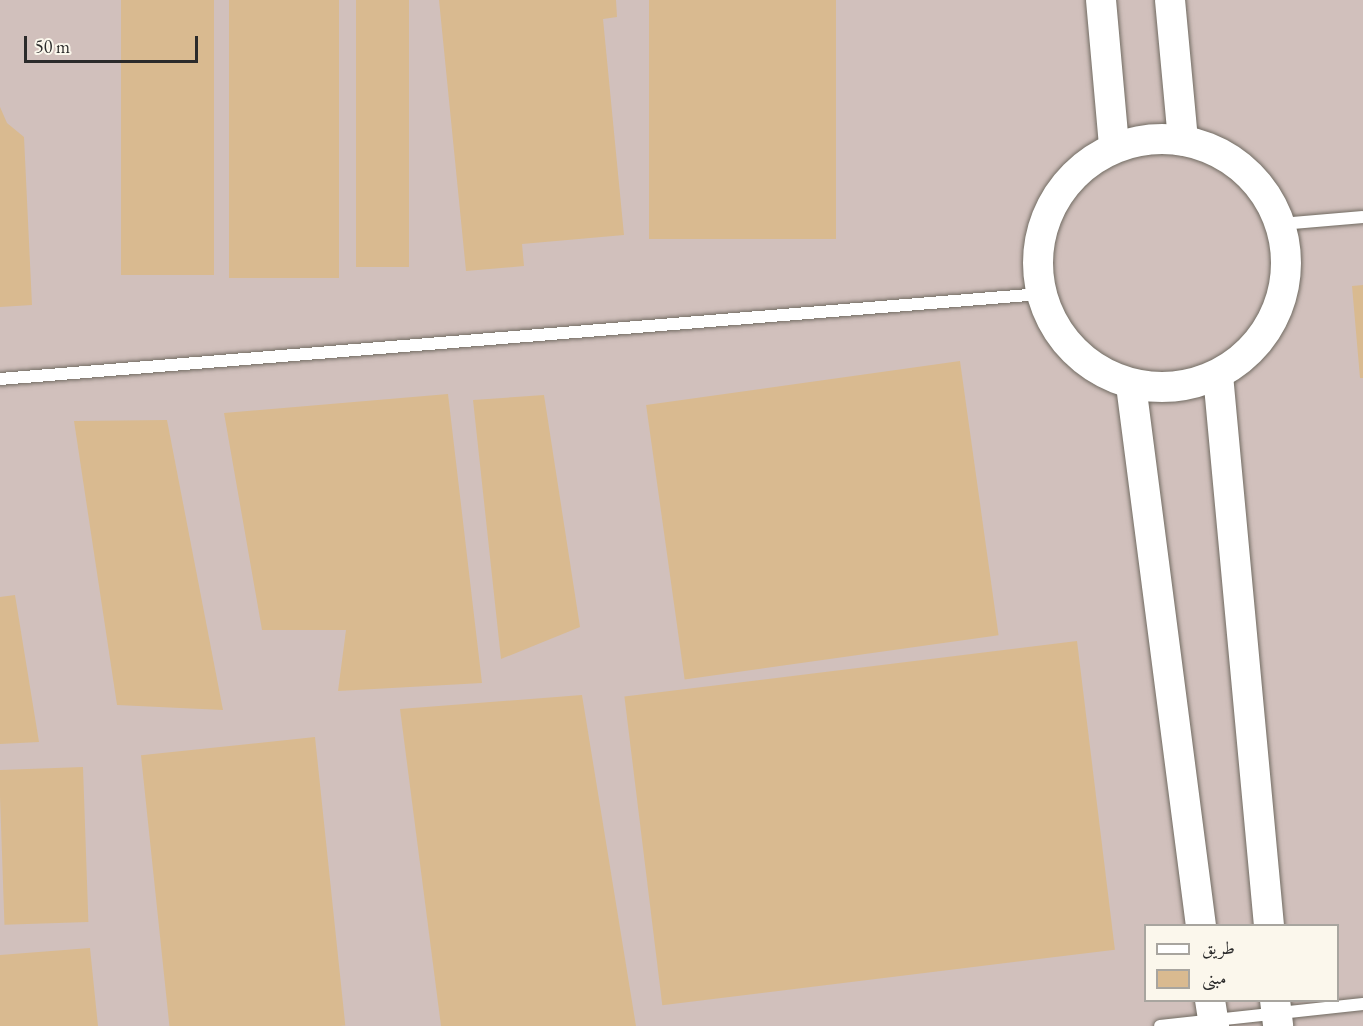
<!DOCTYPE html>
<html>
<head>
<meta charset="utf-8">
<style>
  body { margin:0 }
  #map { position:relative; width:1363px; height:1026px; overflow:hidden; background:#f3e3c8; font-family:"EB Garamond",Amiri,serif }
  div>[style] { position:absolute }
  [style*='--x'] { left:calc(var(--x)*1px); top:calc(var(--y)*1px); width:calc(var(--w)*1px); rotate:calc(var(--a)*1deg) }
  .industrial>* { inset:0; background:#d1c0bc }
  .building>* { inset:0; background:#d9ba90; transform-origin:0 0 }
  .roads { filter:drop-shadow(0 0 2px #716b62) drop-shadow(0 0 2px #716b62) }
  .service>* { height:12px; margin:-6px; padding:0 6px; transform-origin:6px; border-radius:6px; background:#fff }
  .tertiary>* { height:30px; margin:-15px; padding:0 15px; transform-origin:15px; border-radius:15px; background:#fff }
  .tertiary>.ring { margin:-15px; padding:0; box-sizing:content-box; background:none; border:30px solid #fff; border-radius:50% }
  span { translate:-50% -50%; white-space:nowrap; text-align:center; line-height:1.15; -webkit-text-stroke:4.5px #fbf7ec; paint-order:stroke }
  .legend { position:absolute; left:1144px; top:924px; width:195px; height:78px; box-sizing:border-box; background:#fbf7ec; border:2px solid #a8a59f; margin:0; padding:8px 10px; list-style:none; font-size:18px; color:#2b2b2b }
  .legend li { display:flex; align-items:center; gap:12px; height:30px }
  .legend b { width:30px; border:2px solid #a8a59f }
  .scale { position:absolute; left:24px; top:36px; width:174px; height:27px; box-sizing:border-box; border:3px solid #2b2b2b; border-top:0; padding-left:8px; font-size:18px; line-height:21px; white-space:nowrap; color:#2b2b2b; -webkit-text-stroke:4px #fbf7ec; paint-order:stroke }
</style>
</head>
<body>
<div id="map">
  <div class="industrial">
    <div style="clip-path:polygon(evenodd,0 0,1363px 0,1363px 1026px,0 1026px,0 0,1146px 926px,1338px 926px,1338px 1000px,1146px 1000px,1146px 926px)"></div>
  </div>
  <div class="building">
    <div style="left:121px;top:0;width:93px;height:275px"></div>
    <div style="left:229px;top:0;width:110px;height:278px"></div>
    <div style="left:356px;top:0;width:53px;height:267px"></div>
    <div style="clip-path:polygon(439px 0,616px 0,617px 17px,603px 19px,624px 235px,522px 244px,524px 266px,466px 271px)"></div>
    <div style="left:649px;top:0;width:187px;height:239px"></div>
    <div style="clip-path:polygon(0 107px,7px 123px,24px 137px,32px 305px,0 307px)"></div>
    <div style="clip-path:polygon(1363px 285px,1363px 378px,1360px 378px,1352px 286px)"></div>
    <div style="left:960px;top:361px;width:277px;height:317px;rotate:82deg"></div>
    <div style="clip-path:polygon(448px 394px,482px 683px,338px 691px,346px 630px,262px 630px,224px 413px)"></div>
    <div style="clip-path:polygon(544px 395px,580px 627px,501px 659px,473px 400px)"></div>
    <div style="clip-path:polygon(167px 420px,223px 710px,117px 705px,74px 421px)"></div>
    <div style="clip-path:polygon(15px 595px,39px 742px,0 744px,0 597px)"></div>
    <div style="left:1077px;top:641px;width:311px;height:456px;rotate:83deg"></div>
    <div style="clip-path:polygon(582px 695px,636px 1026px,441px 1026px,400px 709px)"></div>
    <div style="left:315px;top:737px;width:290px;height:175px;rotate:84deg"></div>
    <div style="left:83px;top:767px;width:155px;height:84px;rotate:88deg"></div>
    <div style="clip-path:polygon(90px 948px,98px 1026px,0 1026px,0 955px)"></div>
  </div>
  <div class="roads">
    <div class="service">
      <div style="--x:1281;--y:224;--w:82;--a:-4.9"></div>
      <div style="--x:0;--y:379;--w:1043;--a:-4.67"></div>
      <div style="--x:1160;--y:1026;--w:204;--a:-6.2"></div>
    </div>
    <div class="tertiary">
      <div style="--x:1101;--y:0;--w:148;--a:84.9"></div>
      <div style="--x:1170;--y:0;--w:141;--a:84.7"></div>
      <div class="ring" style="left:1038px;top:139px;width:218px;height:218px"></div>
      <div style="--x:1218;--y:375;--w:553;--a:84.71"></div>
      <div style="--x:1131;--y:385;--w:546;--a:82.63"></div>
      <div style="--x:1210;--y:1000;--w:26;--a:81"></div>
      <div style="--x:1275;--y:1000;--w:26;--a:83"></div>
    </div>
  </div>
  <ul class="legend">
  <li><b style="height:8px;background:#fff"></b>طريق</li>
  <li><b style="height:16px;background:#d9ba90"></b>مبنى</li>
  </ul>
  <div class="scale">50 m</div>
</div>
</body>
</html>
